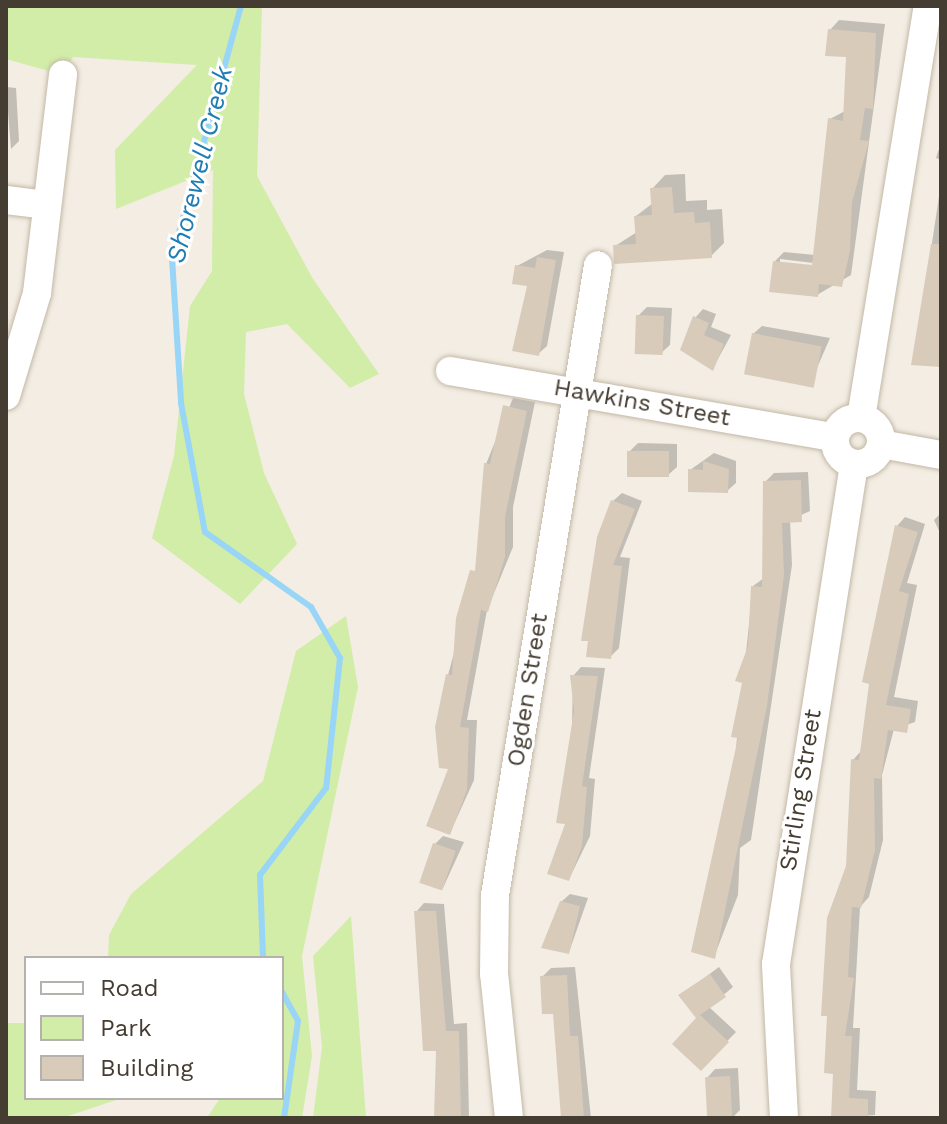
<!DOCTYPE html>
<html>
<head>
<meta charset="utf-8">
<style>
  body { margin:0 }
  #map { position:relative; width:947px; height:1124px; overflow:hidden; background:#f3ede3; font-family:"Work Sans",sans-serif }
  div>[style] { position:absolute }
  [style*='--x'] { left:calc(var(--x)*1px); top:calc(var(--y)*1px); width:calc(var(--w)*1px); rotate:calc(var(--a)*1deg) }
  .green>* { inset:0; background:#d1eda7 }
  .shadow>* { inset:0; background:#0003 }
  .stream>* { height:6px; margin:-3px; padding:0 3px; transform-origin:3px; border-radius:3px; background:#98d5f7 }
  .building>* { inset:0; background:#d9cbba; transform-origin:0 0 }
  .roads { filter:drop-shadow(0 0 2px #c3b8a7) drop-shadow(0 0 2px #c3b8a7) }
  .minor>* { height:28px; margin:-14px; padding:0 14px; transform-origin:14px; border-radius:14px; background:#fff }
  .minor>.ring { margin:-14px; padding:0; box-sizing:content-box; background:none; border:28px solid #fff; border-radius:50% }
  span { translate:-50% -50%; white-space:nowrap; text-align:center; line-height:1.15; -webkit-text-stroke:6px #fff; paint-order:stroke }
  .street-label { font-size:24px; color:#463d32 }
  .water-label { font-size:26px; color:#207db3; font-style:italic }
  .frame { position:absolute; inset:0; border:8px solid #463d32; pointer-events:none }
  .legend { position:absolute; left:24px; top:956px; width:260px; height:144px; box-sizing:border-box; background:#fff; border:2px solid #b5b1ad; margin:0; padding:10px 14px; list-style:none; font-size:24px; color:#463d32 }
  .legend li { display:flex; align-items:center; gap:16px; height:40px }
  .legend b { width:40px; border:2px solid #b5b1ad }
</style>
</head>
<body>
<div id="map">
  <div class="green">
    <div style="clip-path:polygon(6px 6px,262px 6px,257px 176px,313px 279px,379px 374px,350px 388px,287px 324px,246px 332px,244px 394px,264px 473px,297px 544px,240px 604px,152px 538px,174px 456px,190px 306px,212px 271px,213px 170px,116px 209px,115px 150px,197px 65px,73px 57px,63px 75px,6px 59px)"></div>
    <div style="clip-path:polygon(346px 616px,358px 687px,302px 956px,312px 1056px,302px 1118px,207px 1118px,220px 1098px,282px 1098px,282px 958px,108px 958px,109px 935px,131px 894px,263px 781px,296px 651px)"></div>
    <div style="clip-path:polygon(351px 916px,366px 1118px,313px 1118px,322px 1047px,313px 956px)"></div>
    <div style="clip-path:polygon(6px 1023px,26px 1023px,26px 1098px,122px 1098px,62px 1118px,6px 1118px)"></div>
  </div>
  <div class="shadow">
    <div style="clip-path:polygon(evenodd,839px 20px,885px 24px,851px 275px,817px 295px,775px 261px,784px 252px,815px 255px,830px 119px,845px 111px,848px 56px,830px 30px,839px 20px,780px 259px,822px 264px,822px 268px,780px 263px,780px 259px)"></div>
    <div style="clip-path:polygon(6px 87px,16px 88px,19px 141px,11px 149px)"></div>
    <div style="clip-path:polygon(941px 143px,941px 160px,936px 158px)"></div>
    <div style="clip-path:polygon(685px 174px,686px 201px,707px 200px,707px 210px,722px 209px,724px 243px,711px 256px,615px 246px,637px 232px,636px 216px,653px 203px,652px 189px,665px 175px)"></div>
    <div style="clip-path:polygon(941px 183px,941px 365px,914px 363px)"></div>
    <div style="clip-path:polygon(547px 250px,564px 252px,547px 346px,538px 354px,529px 284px,517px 266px)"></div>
    <div style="clip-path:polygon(647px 307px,672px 308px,670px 345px,661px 353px,638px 316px)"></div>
    <div style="clip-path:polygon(703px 309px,716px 314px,711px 327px,731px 335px,713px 368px,695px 318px)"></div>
    <div style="clip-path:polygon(762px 326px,830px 338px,810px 384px,753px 334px)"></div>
    <div style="clip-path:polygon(513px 398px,535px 402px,513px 507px,513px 547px,487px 610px,467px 720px,477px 720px,474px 780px,450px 833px,448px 675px,478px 565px,486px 464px)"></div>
    <div style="clip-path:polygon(638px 443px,677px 444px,677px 467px,668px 475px,629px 452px)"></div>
    <div style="clip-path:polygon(714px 453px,736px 461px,736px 483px,727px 491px,690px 470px)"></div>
    <div style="clip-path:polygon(808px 472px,810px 511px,790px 520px,792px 565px,751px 840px,740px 848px,738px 895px,714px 957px,753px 586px,764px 578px,765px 482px,774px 473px)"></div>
    <div style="clip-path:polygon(622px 493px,642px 501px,620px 557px,630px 558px,619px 648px,610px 657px,613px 501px)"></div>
    <div style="clip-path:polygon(941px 513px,941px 535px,934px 520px)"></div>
    <div style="clip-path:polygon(905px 517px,925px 524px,907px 583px,917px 585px,894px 697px,918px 701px,915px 722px,894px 729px,882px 775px,883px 840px,869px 897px,860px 907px,853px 1028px,860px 1028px,857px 1090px,876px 1091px,875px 1115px,836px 1118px,853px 760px,861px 751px,897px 526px)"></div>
    <div style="clip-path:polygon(581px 667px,605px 668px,589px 778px,595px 779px,590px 836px,569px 879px,573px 676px)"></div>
    <div style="clip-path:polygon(443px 836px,464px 842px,443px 888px,435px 844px)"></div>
    <div style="clip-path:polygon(570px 894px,588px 898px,569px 952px,561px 902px)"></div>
    <div style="clip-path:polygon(424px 903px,444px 904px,454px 1024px,467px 1023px,469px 1118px,440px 1118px,438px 1049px,424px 1049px,416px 912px)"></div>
    <div style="clip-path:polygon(575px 967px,591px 1118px,569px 1118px,555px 1012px,542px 977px,551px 968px)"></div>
    <div style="clip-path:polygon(719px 967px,733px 987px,709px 1007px,736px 1032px,701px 1068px,698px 1018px,681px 995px)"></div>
    <div style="clip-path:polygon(738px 1068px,740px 1110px,732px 1118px,709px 1118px,707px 1078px,715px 1069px)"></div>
  </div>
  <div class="stream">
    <div style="--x:241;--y:6;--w:261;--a:105.3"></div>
    <div style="--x:172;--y:258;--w:145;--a:86.4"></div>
    <div style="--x:181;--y:403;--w:131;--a:79.5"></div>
    <div style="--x:205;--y:532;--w:130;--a:35.3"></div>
    <div style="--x:311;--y:607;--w:59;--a:60.4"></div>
    <div style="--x:340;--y:658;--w:131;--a:96.1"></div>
    <div style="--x:326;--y:788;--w:109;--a:127.2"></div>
    <div style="--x:260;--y:875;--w:83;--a:87.9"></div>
    <div style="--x:282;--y:992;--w:33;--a:61"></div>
    <div style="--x:298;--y:1021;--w:98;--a:98.2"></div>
  </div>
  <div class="building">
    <div style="clip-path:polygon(828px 29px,876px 33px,873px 109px,865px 108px,860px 140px,869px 141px,852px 202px,850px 251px,842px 287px,819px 284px,818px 297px,769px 292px,773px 261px,812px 265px,828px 118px,843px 121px,846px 57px,825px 56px)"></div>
    <div style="clip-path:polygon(672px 187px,674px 213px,694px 212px,695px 223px,710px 222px,712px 258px,614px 264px,613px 245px,636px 244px,634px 216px,652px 215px,650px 188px)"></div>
    <div style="clip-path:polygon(931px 244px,941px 244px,941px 367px,911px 365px)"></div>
    <div style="clip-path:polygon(537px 257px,556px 260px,539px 356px,512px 351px,527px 286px,512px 284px,515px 265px,535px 268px)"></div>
    <div style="left:636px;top:315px;width:28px;height:39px;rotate:2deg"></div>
    <div style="clip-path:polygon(693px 316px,709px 323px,704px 335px,724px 344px,713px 371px,680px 350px)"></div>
    <div style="left:752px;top:333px;width:71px;height:42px;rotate:11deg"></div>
    <div style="clip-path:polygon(503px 405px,527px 411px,505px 517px,505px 557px,488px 612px,481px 610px,460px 727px,469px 728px,467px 790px,450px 835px,426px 826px,448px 769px,439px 768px,435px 727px,446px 674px,452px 675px,456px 618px,470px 570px,475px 571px,484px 463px,490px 464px)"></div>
    <div style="left:627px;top:451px;width:42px;height:26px"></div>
    <div style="clip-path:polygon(703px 461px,729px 469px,728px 493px,688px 492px,688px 469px,703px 470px)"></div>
    <div style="clip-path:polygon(801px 480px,802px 522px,782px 523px,784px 575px,767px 706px,715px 959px,691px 952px,738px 738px,731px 737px,742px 683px,735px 681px,748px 646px,751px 586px,762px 587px,763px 481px)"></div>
    <div style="clip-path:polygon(611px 500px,635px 509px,613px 565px,622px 566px,611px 659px,586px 657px,588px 641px,581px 641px,597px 537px)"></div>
    <div style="clip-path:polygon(895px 525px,918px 532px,899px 591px,909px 594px,886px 705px,911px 709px,907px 733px,888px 730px,881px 779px,874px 778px,875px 850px,861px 908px,852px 907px,848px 977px,854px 978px,845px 1036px,852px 1036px,849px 1098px,868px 1099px,868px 1118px,831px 1118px,833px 1074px,824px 1073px,827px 1016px,821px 1016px,827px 918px,846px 866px,851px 759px,859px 760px,869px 684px,862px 682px)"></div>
    <div style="clip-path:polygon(570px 675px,598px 676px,582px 786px,587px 787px,582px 846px,569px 881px,547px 874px,565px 824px,556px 823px,574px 711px)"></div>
    <div style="left:433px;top:843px;width:24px;height:42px;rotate:19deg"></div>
    <div style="clip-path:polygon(560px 901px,580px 906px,569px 954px,541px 948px)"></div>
    <div style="clip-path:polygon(414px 911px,436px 911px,446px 1031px,459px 1031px,461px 1118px,434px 1118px,436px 1051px,423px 1051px)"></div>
    <div style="clip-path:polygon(710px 974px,726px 997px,700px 1015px,729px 1042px,701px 1071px,672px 1044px,696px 1018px,678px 995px)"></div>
    <div style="clip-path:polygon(567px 975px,570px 1036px,578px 1036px,584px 1118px,561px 1118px,553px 1014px,542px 1014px,540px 976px)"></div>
    <div style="left:730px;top:1076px;width:42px;height:25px;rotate:87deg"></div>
  </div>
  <div class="roads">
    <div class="minor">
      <div style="--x:6;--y:200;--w:40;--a:7.1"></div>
      <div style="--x:450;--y:371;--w:390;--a:9.8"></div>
      <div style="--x:6;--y:396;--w:108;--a:-73.2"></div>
      <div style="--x:37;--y:293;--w:220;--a:-83.2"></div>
      <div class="ring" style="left:835px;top:418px;width:18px;height:18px"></div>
      <div style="--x:861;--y:418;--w:417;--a:-80.8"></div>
      <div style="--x:881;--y:444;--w:61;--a:10.4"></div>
      <div style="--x:509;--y:1118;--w:145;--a:-95.9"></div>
      <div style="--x:494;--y:974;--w:79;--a:-89.3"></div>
      <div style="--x:495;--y:895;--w:638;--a:-80.71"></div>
      <div style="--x:784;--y:1118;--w:154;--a:-93"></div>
      <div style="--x:776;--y:964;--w:506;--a:-81.13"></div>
    </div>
  </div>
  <div class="street-label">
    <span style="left:642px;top:403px;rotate:10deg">Hawkins Street</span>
    <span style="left:528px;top:690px;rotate:-81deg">Ogden Street</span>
    <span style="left:801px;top:790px;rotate:-81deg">Stirling Street</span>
  </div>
  <div class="water-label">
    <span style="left:200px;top:165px;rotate:-76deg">Shorewell Creek</span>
  </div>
  <div class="frame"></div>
  <ul class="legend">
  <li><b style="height:10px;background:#fff"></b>Road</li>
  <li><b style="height:22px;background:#d1eda7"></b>Park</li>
  <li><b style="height:22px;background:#d9cbba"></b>Building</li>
  </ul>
</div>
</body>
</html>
